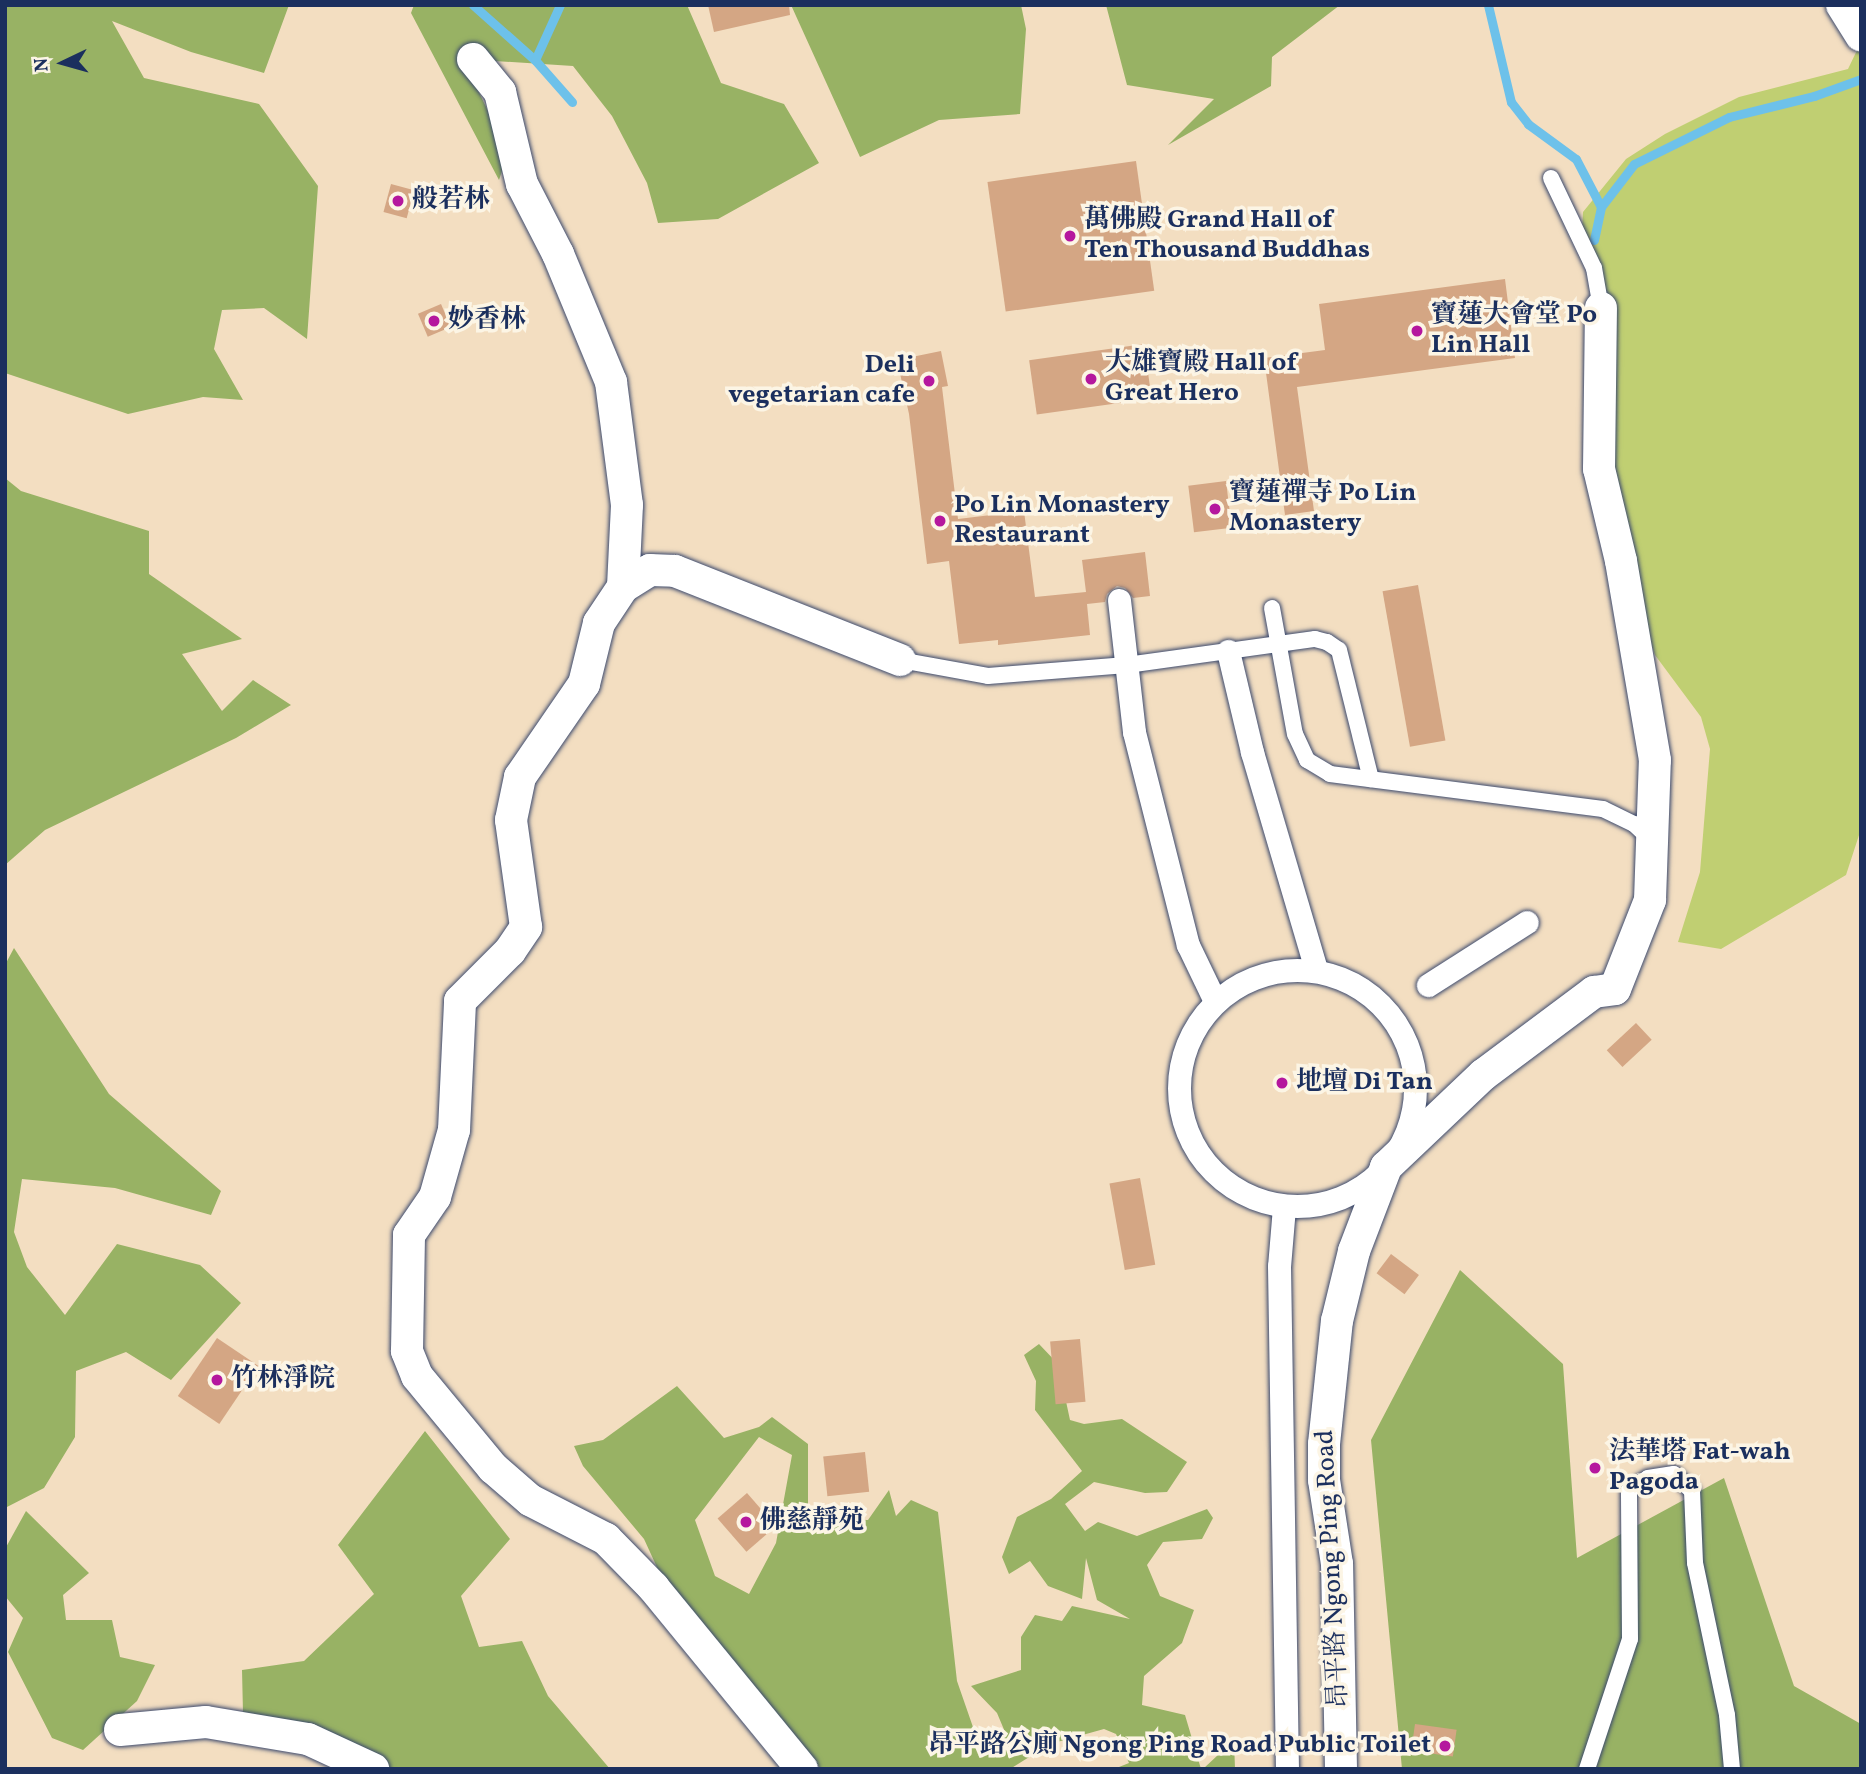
<!DOCTYPE html>
<html>
<head>
<meta charset="utf-8">
<style>
  body { margin:0 }
  #map { position:relative; width:1866px; height:1774px; overflow:hidden; background:#f3dec1; font-family:Vollkorn,"Noto Serif TC",serif }
  div>[style] { position:absolute }
  [style*='--x'] { left:calc(var(--x)*1px); top:calc(var(--y)*1px); width:calc(var(--w)*1px); rotate:calc(var(--a)*1deg) }
  .green>* { inset:0; background:#c0cf72 }
  .forest>* { inset:0; background:#98b264 }
  .stream>* { height:9px; margin:-4.5px; padding:0 4.5px; transform-origin:4.5px; border-radius:4.5px; background:#6dc1ea }
  .building>* { inset:0; background:#d4a684; transform-origin:0 0 }
  .roads { filter:drop-shadow(0 0 2px #3b496d) drop-shadow(0 0 2px #3b496d) }
  .service>* { height:16px; margin:-8px; padding:0 8px; transform-origin:8px; border-radius:8px; background:#fff }
  .pedestrian>* { height:23px; margin:-11.5px; padding:0 11.5px; transform-origin:11.5px; border-radius:11.5px; background:#fff }
  .pedestrian>.ring { margin:-11.5px; padding:0; box-sizing:content-box; background:none; border:23px solid #fff; border-radius:50% }
  .minor>* { height:32px; margin:-16px; padding:0 16px; transform-origin:16px; border-radius:16px; background:#fff }
  .dots>* { width:19px; height:19px; translate:-50% -50%; box-sizing:border-box; border:4px solid #fcf5e5; border-radius:50% }
  span { translate:-50% -50%; white-space:nowrap; text-align:center; line-height:1.15; -webkit-text-stroke:7px #fcf5e5; paint-order:stroke }
  .poi-label { font-size:26px; color:#1b2f5e; font-weight:700 }
  .left { translate:0 -50%; text-align:left }
  .right { translate:-100% -50%; text-align:right }
  .street-label { font-size:26px; color:#1b2f5e }
  .frame { position:absolute; inset:0; border:7px solid #1b2f5e; pointer-events:none }
  .north { position:absolute; left:28px; top:28px; width:70px; height:70px; -webkit-text-stroke:5px #fcf5e5; paint-order:stroke; rotate:265deg; font-size:19px; font-weight:700; line-height:28px; text-align:center; color:#1b2f5e }
  .north::after { content:''; display:block; margin:auto; width:24px; height:32px; background:#1b2f5e; clip-path:polygon(50% 0,100% 100%,50% 72%,0 100%) }
</style>
</head>
<body>
<div id="map">
  <div class="green">
    <div style="clip-path:polygon(1861px 42px,1861px 829px,1846px 875px,1721px 949px,1678px 942px,1700px 872px,1710px 749px,1701px 717px,1655px 655px,1610px 527px,1605px 327px,1581px 250px,1583px 212px,1626px 159px,1665px 134px,1739px 97px,1848px 69px)"></div>
  </div>
  <div class="forest">
    <div style="clip-path:polygon(5px 5px,289px 5px,264px 73px,191px 52px,112px 21px,144px 78px,259px 104px,318px 186px,307px 339px,264px 308px,222px 310px,214px 349px,243px 400px,203px 397px,128px 414px,5px 373px)"></div>
    <div style="clip-path:polygon(414px 5px,687px 5px,721px 83px,784px 104px,819px 163px,718px 219px,658px 223px,647px 183px,612px 116px,573px 66px,463px 59px,508px 153px,499px 180px,411px 13px)"></div>
    <div style="clip-path:polygon(791px 5px,1021px 5px,1026px 29px,1020px 114px,939px 120px,860px 157px)"></div>
    <div style="clip-path:polygon(1106px 5px,1340px 5px,1272px 57px,1271px 86px,1168px 145px,1214px 99px,1127px 85px)"></div>
    <div style="clip-path:polygon(5px 478px,21px 491px,149px 531px,149px 574px,242px 639px,182px 654px,222px 711px,253px 680px,291px 705px,236px 738px,45px 830px,5px 865px)"></div>
    <div style="clip-path:polygon(14px 948px,109px 1094px,221px 1191px,211px 1215px,115px 1188px,22px 1179px,14px 1232px,27px 1267px,65px 1315px,117px 1244px,200px 1265px,241px 1303px,171px 1380px,126px 1352px,76px 1371px,75px 1437px,44px 1488px,5px 1508px,5px 965px)"></div>
    <div style="clip-path:polygon(1460px 1270px,1563px 1364px,1577px 1558px,1724px 1478px,1794px 1686px,1861px 1724px,1861px 1769px,1402px 1769px,1371px 1440px)"></div>
    <div style="clip-path:polygon(evenodd,1039px 1344px,1058px 1364px,1070px 1420px,1084px 1424px,1122px 1419px,1187px 1462px,1167px 1492px,1145px 1493px,1094px 1482px,1065px 1504px,1085px 1531px,1098px 1522px,1137px 1536px,1207px 1509px,1213px 1518px,1202px 1539px,1163px 1542px,1147px 1565px,1160px 1596px,1194px 1610px,1182px 1643px,1144px 1676px,1142px 1705px,1185px 1715px,1201px 1769px,1114px 1769px,1129px 1763px,1116px 1734px,1104px 1729px,1050px 1744px,1010px 1769px,821px 1769px,764px 1701px,728px 1668px,693px 1662px,683px 1611px,672px 1600px,644px 1539px,583px 1466px,574px 1446px,603px 1440px,677px 1386px,724px 1438px,759px 1427px,772px 1417px,808px 1444px,808px 1519px,868px 1520px,889px 1490px,896px 1516px,911px 1500px,938px 1512px,957px 1681px,974px 1730px,996px 1737px,1005px 1732px,997px 1713px,971px 1686px,1021px 1670px,1021px 1637px,1035px 1615px,1062px 1621px,1072px 1606px,1130px 1619px,1097px 1600px,1086px 1558px,1082px 1599px,1048px 1586px,1030px 1561px,1009px 1574px,1002px 1557px,1017px 1517px,1051px 1499px,1082px 1471px,1035px 1410px,1036px 1381px,1024px 1355px,1039px 1344px,759px 1437px,792px 1455px,776px 1543px,749px 1594px,715px 1576px,695px 1520px,759px 1437px)"></div>
    <div style="clip-path:polygon(425px 1431px,510px 1539px,461px 1596px,479px 1647px,522px 1641px,548px 1696px,610px 1769px,392px 1769px,243px 1713px,242px 1670px,304px 1661px,374px 1594px,338px 1545px)"></div>
    <div style="clip-path:polygon(26px 1511px,89px 1573px,63px 1595px,66px 1620px,112px 1620px,120px 1657px,155px 1665px,137px 1701px,83px 1750px,52px 1738px,8px 1652px,23px 1618px,5px 1596px,5px 1549px)"></div>
    <div style="clip-path:polygon(1234px 1740px,1235px 1769px,1203px 1769px)"></div>
  </div>
  <div class="stream">
    <div style="--x:473;--y:5;--w:83;--a:41.6"></div>
    <div style="--x:535;--y:60;--w:56;--a:48.6"></div>
    <div style="--x:1488;--y:5;--w:100;--a:76.7"></div>
    <div style="--x:1511;--y:102;--w:28;--a:52"></div>
    <div style="--x:1528;--y:124;--w:59;--a:36.1"></div>
    <div style="--x:1576;--y:159;--w:54;--a:62.5"></div>
    <div style="--x:535;--y:60;--w:60;--a:-65.6"></div>
    <div style="--x:1594;--y:240;--w:34;--a:-78"></div>
    <div style="--x:1601;--y:207;--w:54;--a:-52.5"></div>
    <div style="--x:1634;--y:164;--w:106;--a:-26.3"></div>
    <div style="--x:1729;--y:117;--w:88;--a:-13.9"></div>
    <div style="--x:1814;--y:96;--w:50;--a:-19.9"></div>
  </div>
  <div class="building">
    <div style="clip-path:polygon(708px 5px,789px 5px,790px 15px,714px 32px)"></div>
    <div style="left:1136px;top:161px;width:131px;height:150px;rotate:82deg"></div>
    <div style="left:391px;top:184px;width:24px;height:29px;rotate:15deg"></div>
    <div style="clip-path:polygon(1505px 279px,1515px 358px,1297px 387px,1314px 511px,1285px 515px,1264px 358px,1325px 350px,1319px 304px)"></div>
    <div style="left:441px;top:304px;width:25px;height:25px;rotate:67deg"></div>
    <div style="left:1144px;top:344px;width:55px;height:116px;rotate:82deg"></div>
    <div style="clip-path:polygon(941px 351px,948px 386px,942px 387px,958px 519px,1024px 511px,1035px 597px,1086px 592px,1082px 560px,1145px 552px,1150px 596px,1133px 598px,1125px 588px,1117px 586px,1107px 594px,1105px 602px,1087px 604px,1090px 635px,998px 645px,998px 640px,959px 644px,949px 561px,927px 564px,909px 414px,897px 360px)"></div>
    <div style="left:1226px;top:481px;width:47px;height:38px;rotate:83deg"></div>
    <div style="left:1418px;top:585px;width:158px;height:36px;rotate:80deg"></div>
    <div style="left:1636px;top:1023px;width:23px;height:40px;rotate:47deg"></div>
    <div style="left:1140px;top:1178px;width:88px;height:31px;rotate:80deg"></div>
    <div style="left:1391px;top:1254px;width:35px;height:24px;rotate:37deg"></div>
    <div style="left:217px;top:1338px;width:50px;height:70px;rotate:34deg"></div>
    <div style="left:1080px;top:1339px;width:63px;height:30px;rotate:85deg"></div>
    <div style="left:865px;top:1452px;width:40px;height:42px;rotate:84deg"></div>
    <div style="left:747px;top:1493px;width:44px;height:39px;rotate:49deg"></div>
    <div style="left:1415px;top:1724px;width:42px;height:27px;rotate:8deg"></div>
  </div>
  <div class="roads">
    <div class="service">
      <div style="--x:1551;--y:178;--w:100;--a:64.5"></div>
      <div style="--x:1594;--y:268;--w:41;--a:80.1"></div>
      <div style="--x:1272;--y:608;--w:128;--a:79.7"></div>
      <div style="--x:1295;--y:734;--w:29;--a:65"></div>
      <div style="--x:1307;--y:760;--w:27;--a:31"></div>
      <div style="--x:1330;--y:774;--w:275;--a:7.3"></div>
      <div style="--x:1603;--y:809;--w:34;--a:26"></div>
      <div style="--x:1634;--y:824;--w:25;--a:43"></div>
      <div style="--x:900;--y:660;--w:89;--a:10.3"></div>
      <div style="--x:988;--y:676;--w:139;--a:-4.5"></div>
      <div style="--x:1127;--y:665;--w:190;--a:-7.9"></div>
      <div style="--x:1315;--y:639;--w:12;--a:14"></div>
      <div style="--x:1327;--y:642;--w:14;--a:34"></div>
      <div style="--x:1339;--y:650;--w:133;--a:76.1"></div>
      <div style="--x:1587;--y:1769;--w:137;--a:-71.7"></div>
      <div style="--x:1630;--y:1639;--w:149;--a:-90.4"></div>
      <div style="--x:1629;--y:1490;--w:22;--a:-32"></div>
      <div style="--x:1648;--y:1478;--w:26;--a:-9"></div>
      <div style="--x:1674;--y:1474;--w:25;--a:43"></div>
      <div style="--x:1692;--y:1491;--w:72;--a:87.6"></div>
      <div style="--x:1695;--y:1563;--w:155;--a:78.1"></div>
      <div style="--x:1727;--y:1715;--w:54;--a:84.7"></div>
    </div>
    <div class="pedestrian">
      <div style="--x:1119;--y:600;--w:133;--a:83.5"></div>
      <div style="--x:1134;--y:732;--w:220;--a:75.8"></div>
      <div style="--x:1188;--y:945;--w:62;--a:64.3"></div>
      <div style="--x:1228;--y:651;--w:104;--a:76.6"></div>
      <div style="--x:1252;--y:752;--w:227;--a:73.6"></div>
      <div class="ring" style="left:1179px;top:970px;width:213px;height:213px"></div>
      <div style="--x:1428;--y:985;--w:117;--a:-32.5"></div>
      <div style="--x:1284;--y:1207;--w:59;--a:94.8"></div>
      <div style="--x:1279;--y:1266;--w:503;--a:89.09"></div>
    </div>
    <div class="minor">
      <div style="--x:1842;--y:5;--w:36;--a:58"></div>
      <div style="--x:473;--y:59;--w:43;--a:50.7"></div>
      <div style="--x:500;--y:92;--w:95;--a:76.6"></div>
      <div style="--x:522;--y:184;--w:79;--a:62.8"></div>
      <div style="--x:558;--y:254;--w:139;--a:67.5"></div>
      <div style="--x:611;--y:382;--w:124;--a:82.6"></div>
      <div style="--x:627;--y:505;--w:82;--a:92.8"></div>
      <div style="--x:120;--y:1730;--w:86;--a:-5.3"></div>
      <div style="--x:206;--y:1722;--w:103;--a:9.5"></div>
      <div style="--x:308;--y:1739;--w:72;--a:24.8"></div>
      <div style="--x:802;--y:1769;--w:234;--a:-129.3"></div>
      <div style="--x:654;--y:1588;--w:69;--a:-134.4"></div>
      <div style="--x:606;--y:1539;--w:85;--a:-152.8"></div>
      <div style="--x:530;--y:1500;--w:49;--a:-139.1"></div>
      <div style="--x:493;--y:1468;--w:119;--a:-129.6"></div>
      <div style="--x:417;--y:1376;--w:27;--a:-112"></div>
      <div style="--x:407;--y:1351;--w:116;--a:-89"></div>
      <div style="--x:409;--y:1235;--w:46;--a:-55.6"></div>
      <div style="--x:435;--y:1197;--w:70;--a:-74.2"></div>
      <div style="--x:454;--y:1130;--w:129;--a:-87.3"></div>
      <div style="--x:460;--y:1001;--w:71;--a:-45"></div>
      <div style="--x:510;--y:951;--w:29;--a:-56"></div>
      <div style="--x:526;--y:927;--w:108;--a:-98"></div>
      <div style="--x:511;--y:820;--w:44;--a:-78.2"></div>
      <div style="--x:520;--y:777;--w:113;--a:-55.5"></div>
      <div style="--x:584;--y:684;--w:63;--a:-76.2"></div>
      <div style="--x:599;--y:623;--w:43;--a:-56.3"></div>
      <div style="--x:623;--y:587;--w:32;--a:-32"></div>
      <div style="--x:650;--y:570;--w:25;--a:2"></div>
      <div style="--x:675;--y:571;--w:242;--a:21.6"></div>
      <div style="--x:1341;--y:1769;--w:205;--a:-91.1"></div>
      <div style="--x:1337;--y:1564;--w:85;--a:-98.8"></div>
      <div style="--x:1324;--y:1480;--w:36;--a:-90"></div>
      <div style="--x:1324;--y:1444;--w:124;--a:-84"></div>
      <div style="--x:1337;--y:1321;--w:72;--a:-76.3"></div>
      <div style="--x:1354;--y:1251;--w:90;--a:-69.1"></div>
      <div style="--x:1386;--y:1167;--w:134;--a:-43.5"></div>
      <div style="--x:1483;--y:1075;--w:139;--a:-36.8"></div>
      <div style="--x:1594;--y:992;--w:21;--a:-8"></div>
      <div style="--x:1615;--y:989;--w:96;--a:-68.5"></div>
      <div style="--x:1650;--y:900;--w:140;--a:-88"></div>
      <div style="--x:1655;--y:760;--w:202;--a:-99.7"></div>
      <div style="--x:1621;--y:561;--w:95;--a:-103.4"></div>
      <div style="--x:1599;--y:469;--w:161;--a:-89.3"></div>
    </div>
  </div>
  <div class="dots">
    <div style="left:398px;top:201px;background:#b5179e"></div>
    <div style="left:1070px;top:236px;background:#b5179e"></div>
    <div style="left:434px;top:321px;background:#b5179e"></div>
    <div style="left:1417px;top:331px;background:#b5179e"></div>
    <div style="left:1091px;top:379px;background:#b5179e"></div>
    <div style="left:929px;top:381px;background:#b5179e"></div>
    <div style="left:1215px;top:509px;background:#b5179e"></div>
    <div style="left:940px;top:521px;background:#b5179e"></div>
    <div style="left:1282px;top:1083px;background:#b5179e"></div>
    <div style="left:217px;top:1380px;background:#b5179e"></div>
    <div style="left:1595px;top:1468px;background:#b5179e"></div>
    <div style="left:746px;top:1522px;background:#b5179e"></div>
    <div style="left:1445px;top:1746px;background:#b5179e"></div>
  </div>
  <div class="poi-label">
    <span class="left" style="left:412px;top:201px">般若林</span>
    <span class="left" style="left:1084px;top:236px">萬佛殿 Grand Hall of<br>Ten Thousand Buddhas</span>
    <span class="left" style="left:1431px;top:331px">寶蓮大會堂 Po<br>Lin Hall</span>
    <span class="left" style="left:448px;top:321px">妙香林</span>
    <span class="left" style="left:1105px;top:379px">大雄寶殿 Hall of<br>Great Hero</span>
    <span class="right" style="left:915px;top:381px">Deli<br>vegetarian cafe</span>
    <span class="left" style="left:1229px;top:509px">寶蓮禪寺 Po Lin<br>Monastery</span>
    <span class="left" style="left:954px;top:521px">Po Lin Monastery<br>Restaurant</span>
    <span class="left" style="left:1296px;top:1083px">地壇 Di Tan</span>
    <span class="left" style="left:231px;top:1380px">竹林淨院</span>
    <span class="left" style="left:1609px;top:1468px">法華塔 Fat-wah<br>Pagoda</span>
    <span class="left" style="left:760px;top:1522px">佛慈靜苑</span>
    <span class="right" style="left:1431px;top:1746px">昂平路公廁 Ngong Ping Road Public Toilet</span>
  </div>
  <div class="street-label">
    <span style="left:1333px;top:1569px;rotate:-93deg">昂平路 Ngong Ping Road</span>
  </div>
  <div class="frame"></div>
  <div class="north">N</div>
</div>
</body>
</html>
